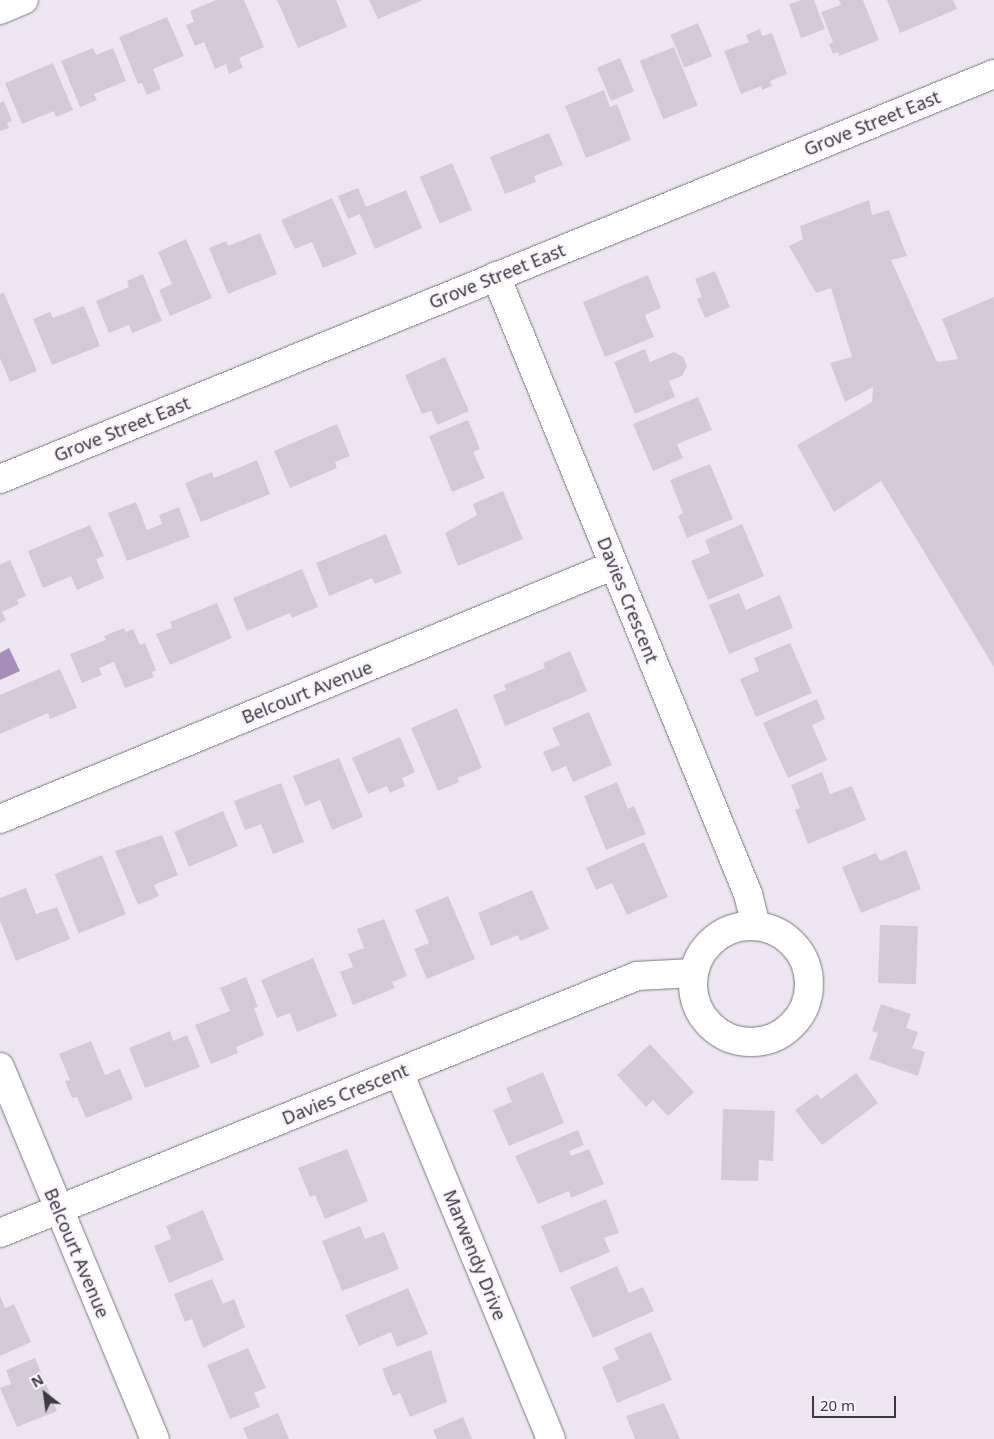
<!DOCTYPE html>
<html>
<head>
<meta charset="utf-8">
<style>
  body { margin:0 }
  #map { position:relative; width:994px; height:1439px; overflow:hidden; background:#ede6f2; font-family:"Noto Sans",sans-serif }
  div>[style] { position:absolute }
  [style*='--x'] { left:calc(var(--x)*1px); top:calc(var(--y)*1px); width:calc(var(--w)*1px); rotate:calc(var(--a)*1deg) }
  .water>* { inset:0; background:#a88cb9 }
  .building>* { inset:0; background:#d2cbd7; transform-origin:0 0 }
  .roads { filter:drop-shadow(0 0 1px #7d7782) drop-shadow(0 0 1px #7d7782) }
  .street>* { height:28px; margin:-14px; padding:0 14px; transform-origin:14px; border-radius:14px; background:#fff }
  .street>.ring { margin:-14px; padding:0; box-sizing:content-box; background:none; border:28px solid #fff; border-radius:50% }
  .secondary>* { height:28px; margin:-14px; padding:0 14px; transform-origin:14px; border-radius:14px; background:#fff }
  span { translate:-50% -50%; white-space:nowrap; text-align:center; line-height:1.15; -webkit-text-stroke:4.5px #faf4fe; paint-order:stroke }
  .street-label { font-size:18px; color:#3d3a3f }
  .north { position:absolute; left:20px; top:1369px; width:50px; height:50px; -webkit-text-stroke:4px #faf4fe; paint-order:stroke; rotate:330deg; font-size:14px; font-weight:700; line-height:20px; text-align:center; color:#3d3a3f }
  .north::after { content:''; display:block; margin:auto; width:18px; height:22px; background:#3d3a3f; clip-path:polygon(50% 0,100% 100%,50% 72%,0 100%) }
  .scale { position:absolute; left:812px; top:1396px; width:84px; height:22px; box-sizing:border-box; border:2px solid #3d3a3f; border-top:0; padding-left:6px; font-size:15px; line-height:18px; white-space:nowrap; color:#3d3a3f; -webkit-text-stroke:4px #faf4fe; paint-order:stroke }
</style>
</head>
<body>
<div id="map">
  <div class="water">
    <div style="clip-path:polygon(9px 648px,20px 671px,0 680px,0 653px)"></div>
  </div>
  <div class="building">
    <div style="clip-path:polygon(216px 0,244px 0,264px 47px,239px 58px,243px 68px,229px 74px,226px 64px,215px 69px,204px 42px,195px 46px,186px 25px,194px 22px,190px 11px)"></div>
    <div style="clip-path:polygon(277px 0,336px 0,347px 27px,298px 48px)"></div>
    <div style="clip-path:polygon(369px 0,423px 0,378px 19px)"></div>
    <div style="clip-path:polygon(801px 0,814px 0,825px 29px,801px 38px,789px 4px)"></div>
    <div style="clip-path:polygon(839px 0,863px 0,879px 40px,839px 56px,838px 52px,833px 54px,829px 44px,833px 42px,821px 12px,841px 5px)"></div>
    <div style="clip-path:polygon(887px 0,953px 0,957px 9px,900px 33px)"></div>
    <div style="clip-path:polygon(167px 17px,184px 56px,153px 69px,161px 89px,147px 95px,142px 83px,138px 84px,119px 37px)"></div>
    <div style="left:698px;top:23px;width:36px;height:30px;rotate:67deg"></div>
    <div style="clip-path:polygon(760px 29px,762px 36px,772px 33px,787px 74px,770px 81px,772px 86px,762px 90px,761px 86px,741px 94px,724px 51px,749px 42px,746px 35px)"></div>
    <div style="left:674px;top:47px;width:63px;height:37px;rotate:68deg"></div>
    <div style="clip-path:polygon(93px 48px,96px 55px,113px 48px,126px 81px,94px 94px,97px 100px,80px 107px,61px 61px)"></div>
    <div style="left:620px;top:58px;width:36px;height:25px;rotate:67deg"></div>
    <div style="clip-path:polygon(53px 63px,73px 110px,56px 117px,54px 111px,22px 124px,5px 83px)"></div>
    <div style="clip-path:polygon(604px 90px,610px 107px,617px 104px,631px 140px,586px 158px,565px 106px)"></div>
    <div style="clip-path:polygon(4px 101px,12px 121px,7px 123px,9px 128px,0 131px,0 103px)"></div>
    <div style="clip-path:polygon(549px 133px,563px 165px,534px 176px,536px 182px,505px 194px,490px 157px)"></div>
    <div style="left:452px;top:163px;width:51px;height:35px;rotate:67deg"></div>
    <div style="clip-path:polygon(358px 188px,366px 207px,406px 190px,422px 228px,375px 249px,360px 214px,348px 219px,338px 196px)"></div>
    <div style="clip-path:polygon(332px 198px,357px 254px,323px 268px,312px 242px,295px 249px,281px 220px)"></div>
    <div style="clip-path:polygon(869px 200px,872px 215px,889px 210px,907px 256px,891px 260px,937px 362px,958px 359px,942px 319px,994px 297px,994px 667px,881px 481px,834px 512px,797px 445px,872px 402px,873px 387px,845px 402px,830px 363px,852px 357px,831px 288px,816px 293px,789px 246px,803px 239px,800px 226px)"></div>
    <div style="clip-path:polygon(260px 233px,277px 274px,228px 294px,209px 248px,226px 241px,228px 246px)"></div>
    <div style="clip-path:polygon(186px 239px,212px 298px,170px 316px,159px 290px,172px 284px,158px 252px)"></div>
    <div style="clip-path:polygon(715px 271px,730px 307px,705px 318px,697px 299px,702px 297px,695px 279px)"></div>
    <div style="clip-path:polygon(143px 274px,162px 321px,132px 333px,129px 325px,109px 333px,96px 301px,129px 287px,127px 281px)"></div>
    <div style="clip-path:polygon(648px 275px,661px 308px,645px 315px,654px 337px,605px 357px,583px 302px)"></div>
    <div style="clip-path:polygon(4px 293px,37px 371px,10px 382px,0 358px,0 294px)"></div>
    <div style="clip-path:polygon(84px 306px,100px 346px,52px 365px,33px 319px,50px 312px,53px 318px)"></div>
    <div style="clip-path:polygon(645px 349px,650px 362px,674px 352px,683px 357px,687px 366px,682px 376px,669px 381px,675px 397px,635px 414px,614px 362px)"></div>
    <div style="clip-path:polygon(445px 357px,469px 411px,437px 425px,431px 411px,422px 414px,405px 375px)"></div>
    <div style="clip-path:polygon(698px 397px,712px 430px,677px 444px,683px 458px,653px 471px,633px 424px)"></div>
    <div style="clip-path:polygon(468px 420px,480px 449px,473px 452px,485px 478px,452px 492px,429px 436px)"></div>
    <div style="clip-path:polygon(337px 424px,350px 456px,335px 462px,337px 468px,290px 488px,274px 451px)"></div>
    <div style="clip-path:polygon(257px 460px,270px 494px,201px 522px,185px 483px,212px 472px,214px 478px)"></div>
    <div style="clip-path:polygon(710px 464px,733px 519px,687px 538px,678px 516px,683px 513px,670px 480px)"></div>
    <div style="clip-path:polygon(503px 491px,523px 539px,458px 566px,445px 533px,477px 515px,473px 504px)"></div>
    <div style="clip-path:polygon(136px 502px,147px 530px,162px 524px,159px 515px,179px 507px,190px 537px,127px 561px,108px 513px)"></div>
    <div style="clip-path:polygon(742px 524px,764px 576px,708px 600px,691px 561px,710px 553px,705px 540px)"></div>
    <div style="clip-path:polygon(90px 525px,104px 556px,96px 559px,104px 578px,77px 590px,71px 576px,43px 588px,28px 551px)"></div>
    <div style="clip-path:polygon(386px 534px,402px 573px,375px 584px,372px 578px,329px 596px,316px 563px)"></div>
    <div style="clip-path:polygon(10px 560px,26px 596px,17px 600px,19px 604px,2px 612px,6px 620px,0 623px,0 565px)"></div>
    <div style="clip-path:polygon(302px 569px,318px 607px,292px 618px,290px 613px,247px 631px,233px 598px)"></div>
    <div style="clip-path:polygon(739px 593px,746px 610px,780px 595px,793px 628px,729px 654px,709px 605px)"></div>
    <div style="clip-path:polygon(217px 603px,232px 638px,170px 665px,156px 634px,172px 628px,170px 622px)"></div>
    <div style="clip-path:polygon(124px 628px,126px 632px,133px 629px,140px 645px,145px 643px,156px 670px,152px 672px,154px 677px,125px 688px,114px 662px,99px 668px,102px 675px,82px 683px,70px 654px,106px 640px,104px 636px)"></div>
    <div style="clip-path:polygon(790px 643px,812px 693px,756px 717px,740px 679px,759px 671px,754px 658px)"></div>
    <div style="clip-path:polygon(570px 651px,587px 691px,505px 726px,493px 695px,506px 690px,504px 685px,545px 668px,543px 663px)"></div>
    <div style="clip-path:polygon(60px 669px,77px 708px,50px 719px,48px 713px,0 734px,0 695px)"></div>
    <div style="clip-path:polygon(817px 699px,825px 719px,812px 725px,827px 760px,788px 778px,763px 723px)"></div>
    <div style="clip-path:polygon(457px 708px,482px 768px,457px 778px,459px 782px,438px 791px,411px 728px)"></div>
    <div style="clip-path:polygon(589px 712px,612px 765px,573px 782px,566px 766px,552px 772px,543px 752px,560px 745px,552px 728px)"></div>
    <div style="clip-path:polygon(400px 737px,415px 772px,402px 778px,405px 786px,390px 793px,387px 786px,368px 794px,352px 758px)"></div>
    <div style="clip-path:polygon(339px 758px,363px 817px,332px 830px,320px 800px,305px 806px,293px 776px)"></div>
    <div style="clip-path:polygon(822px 772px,830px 794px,852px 786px,866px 820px,808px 844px,795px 810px,800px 808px,791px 785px)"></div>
    <div style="clip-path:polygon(617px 782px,628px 809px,634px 806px,646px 834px,606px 850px,584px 796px)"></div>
    <div style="clip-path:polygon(281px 783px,304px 842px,273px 854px,261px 824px,245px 830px,234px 801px)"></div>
    <div style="left:223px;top:811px;width:38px;height:53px;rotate:67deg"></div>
    <div style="clip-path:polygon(162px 835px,178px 875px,154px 885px,159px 896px,138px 905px,115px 851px)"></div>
    <div style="clip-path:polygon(644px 842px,668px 897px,627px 915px,612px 883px,596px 890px,586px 868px)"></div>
    <div style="clip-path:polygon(906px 850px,921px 889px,861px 913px,842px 867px,876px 853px,880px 861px)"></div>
    <div style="left:102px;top:855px;width:64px;height:51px;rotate:68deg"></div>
    <div style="clip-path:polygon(26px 888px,36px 914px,57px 907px,70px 939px,16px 961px,0 921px,0 898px)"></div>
    <div style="clip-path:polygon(532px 890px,549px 929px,520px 941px,518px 935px,491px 946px,478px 913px)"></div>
    <div style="clip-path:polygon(448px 896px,475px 959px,427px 979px,414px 949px,429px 943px,415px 910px)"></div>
    <div style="clip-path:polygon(384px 919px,407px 976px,392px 982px,395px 988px,353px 1005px,340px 972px,353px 967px,348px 954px,364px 948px,357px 929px)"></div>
    <div style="left:880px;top:925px;width:38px;height:58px;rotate:2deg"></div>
    <div style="clip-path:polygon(313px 958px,337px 1016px,297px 1032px,290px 1013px,277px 1018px,261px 980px)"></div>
    <div style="clip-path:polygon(246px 977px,258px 1007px,254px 1008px,264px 1035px,236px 1047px,238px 1053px,211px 1064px,195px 1025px,230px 1011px,220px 988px)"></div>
    <div style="clip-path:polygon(881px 1004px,911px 1014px,906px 1028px,918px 1032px,912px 1048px,925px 1052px,918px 1076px,869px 1059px,878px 1033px,872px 1031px)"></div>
    <div style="clip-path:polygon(170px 1031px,173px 1041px,187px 1035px,200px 1067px,145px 1088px,129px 1048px)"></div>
    <div style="clip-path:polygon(91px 1041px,105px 1075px,120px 1069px,133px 1099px,86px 1118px,77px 1097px,72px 1098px,65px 1081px,70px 1080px,59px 1054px)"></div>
    <div style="clip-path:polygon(650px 1044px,694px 1092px,668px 1116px,653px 1100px,646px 1107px,617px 1075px)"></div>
    <div style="clip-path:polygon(543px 1072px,564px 1123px,509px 1146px,493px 1110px,512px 1102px,506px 1088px)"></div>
    <div style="clip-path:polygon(856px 1073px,878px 1103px,822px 1145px,795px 1110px,817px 1094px,821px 1099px)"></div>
    <div style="clip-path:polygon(723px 1109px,775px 1111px,773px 1161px,759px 1160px,758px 1181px,721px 1180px)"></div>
    <div style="clip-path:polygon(578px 1130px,584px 1145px,569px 1151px,571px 1156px,589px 1149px,604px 1184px,571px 1198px,569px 1191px,538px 1204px,515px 1156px)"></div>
    <div style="clip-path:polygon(347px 1149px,368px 1201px,325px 1219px,315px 1195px,310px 1197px,298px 1168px)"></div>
    <div style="clip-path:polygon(606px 1199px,619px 1233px,604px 1238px,610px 1252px,560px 1273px,541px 1226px)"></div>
    <div style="clip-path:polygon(203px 1210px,224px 1260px,169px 1283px,154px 1246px,171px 1239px,166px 1226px)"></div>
    <div style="clip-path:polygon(360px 1226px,365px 1239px,384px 1232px,399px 1269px,342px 1291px,322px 1241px)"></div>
    <div style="clip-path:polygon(617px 1266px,629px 1293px,643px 1287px,654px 1311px,593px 1338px,570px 1287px)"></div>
    <div style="clip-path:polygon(212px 1279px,223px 1304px,234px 1299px,245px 1327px,203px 1348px,192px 1319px,185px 1322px,174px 1294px)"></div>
    <div style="clip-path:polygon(408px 1288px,428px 1334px,397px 1347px,391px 1332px,359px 1346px,345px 1315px)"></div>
    <div style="clip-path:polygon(0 1296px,5px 1308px,14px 1304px,31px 1342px,0 1356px)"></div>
    <div style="clip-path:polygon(651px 1332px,672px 1380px,617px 1403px,602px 1367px,619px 1359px,614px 1348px)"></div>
    <div style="clip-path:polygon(248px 1348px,266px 1388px,254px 1393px,260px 1407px,230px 1419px,207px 1365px)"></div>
    <div style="clip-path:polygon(431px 1350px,447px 1402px,410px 1417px,400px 1393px,393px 1396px,382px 1369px)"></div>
    <div style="clip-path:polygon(35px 1358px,57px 1411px,17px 1427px,0 1388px,11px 1384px,6px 1370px)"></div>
    <div style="clip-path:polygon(664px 1403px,680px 1439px,635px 1439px,626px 1416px)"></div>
    <div style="clip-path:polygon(278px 1413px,289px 1439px,248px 1439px,243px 1428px)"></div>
    <div style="clip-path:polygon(463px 1417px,472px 1439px,437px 1439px,433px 1430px)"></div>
  </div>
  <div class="roads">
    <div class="street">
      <div style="--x:0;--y:10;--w:26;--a:-23"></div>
      <div style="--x:496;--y:276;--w:667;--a:67.82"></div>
      <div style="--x:748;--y:894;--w:32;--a:76"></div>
      <div style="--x:0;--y:819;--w:664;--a:-22.47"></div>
      <div class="ring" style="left:693px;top:926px;width:88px;height:88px"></div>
      <div style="--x:0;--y:1067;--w:403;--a:67.4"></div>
      <div style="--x:399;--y:1072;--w:397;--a:67.5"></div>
      <div style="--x:0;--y:1233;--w:687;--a:-21.97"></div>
      <div style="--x:637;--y:976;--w:56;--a:-3.1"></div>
    </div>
    <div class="secondary">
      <div style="--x:0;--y:479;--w:1073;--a:-22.17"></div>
    </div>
  </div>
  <div class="street-label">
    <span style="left:872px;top:123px;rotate:-22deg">Grove Street East</span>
    <span style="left:497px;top:276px;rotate:-22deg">Grove Street East</span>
    <span style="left:122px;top:429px;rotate:-22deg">Grove Street East</span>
    <span style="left:628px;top:600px;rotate:68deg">Davies Crescent</span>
    <span style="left:307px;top:692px;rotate:-22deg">Belcourt Avenue</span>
    <span style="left:345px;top:1094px;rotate:-22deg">Davies Crescent</span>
    <span style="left:77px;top:1253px;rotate:67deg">Belcourt Avenue</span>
    <span style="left:475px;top:1255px;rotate:68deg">Marwendy Drive</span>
  </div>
  <div class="north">N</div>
  <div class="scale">20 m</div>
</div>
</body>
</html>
